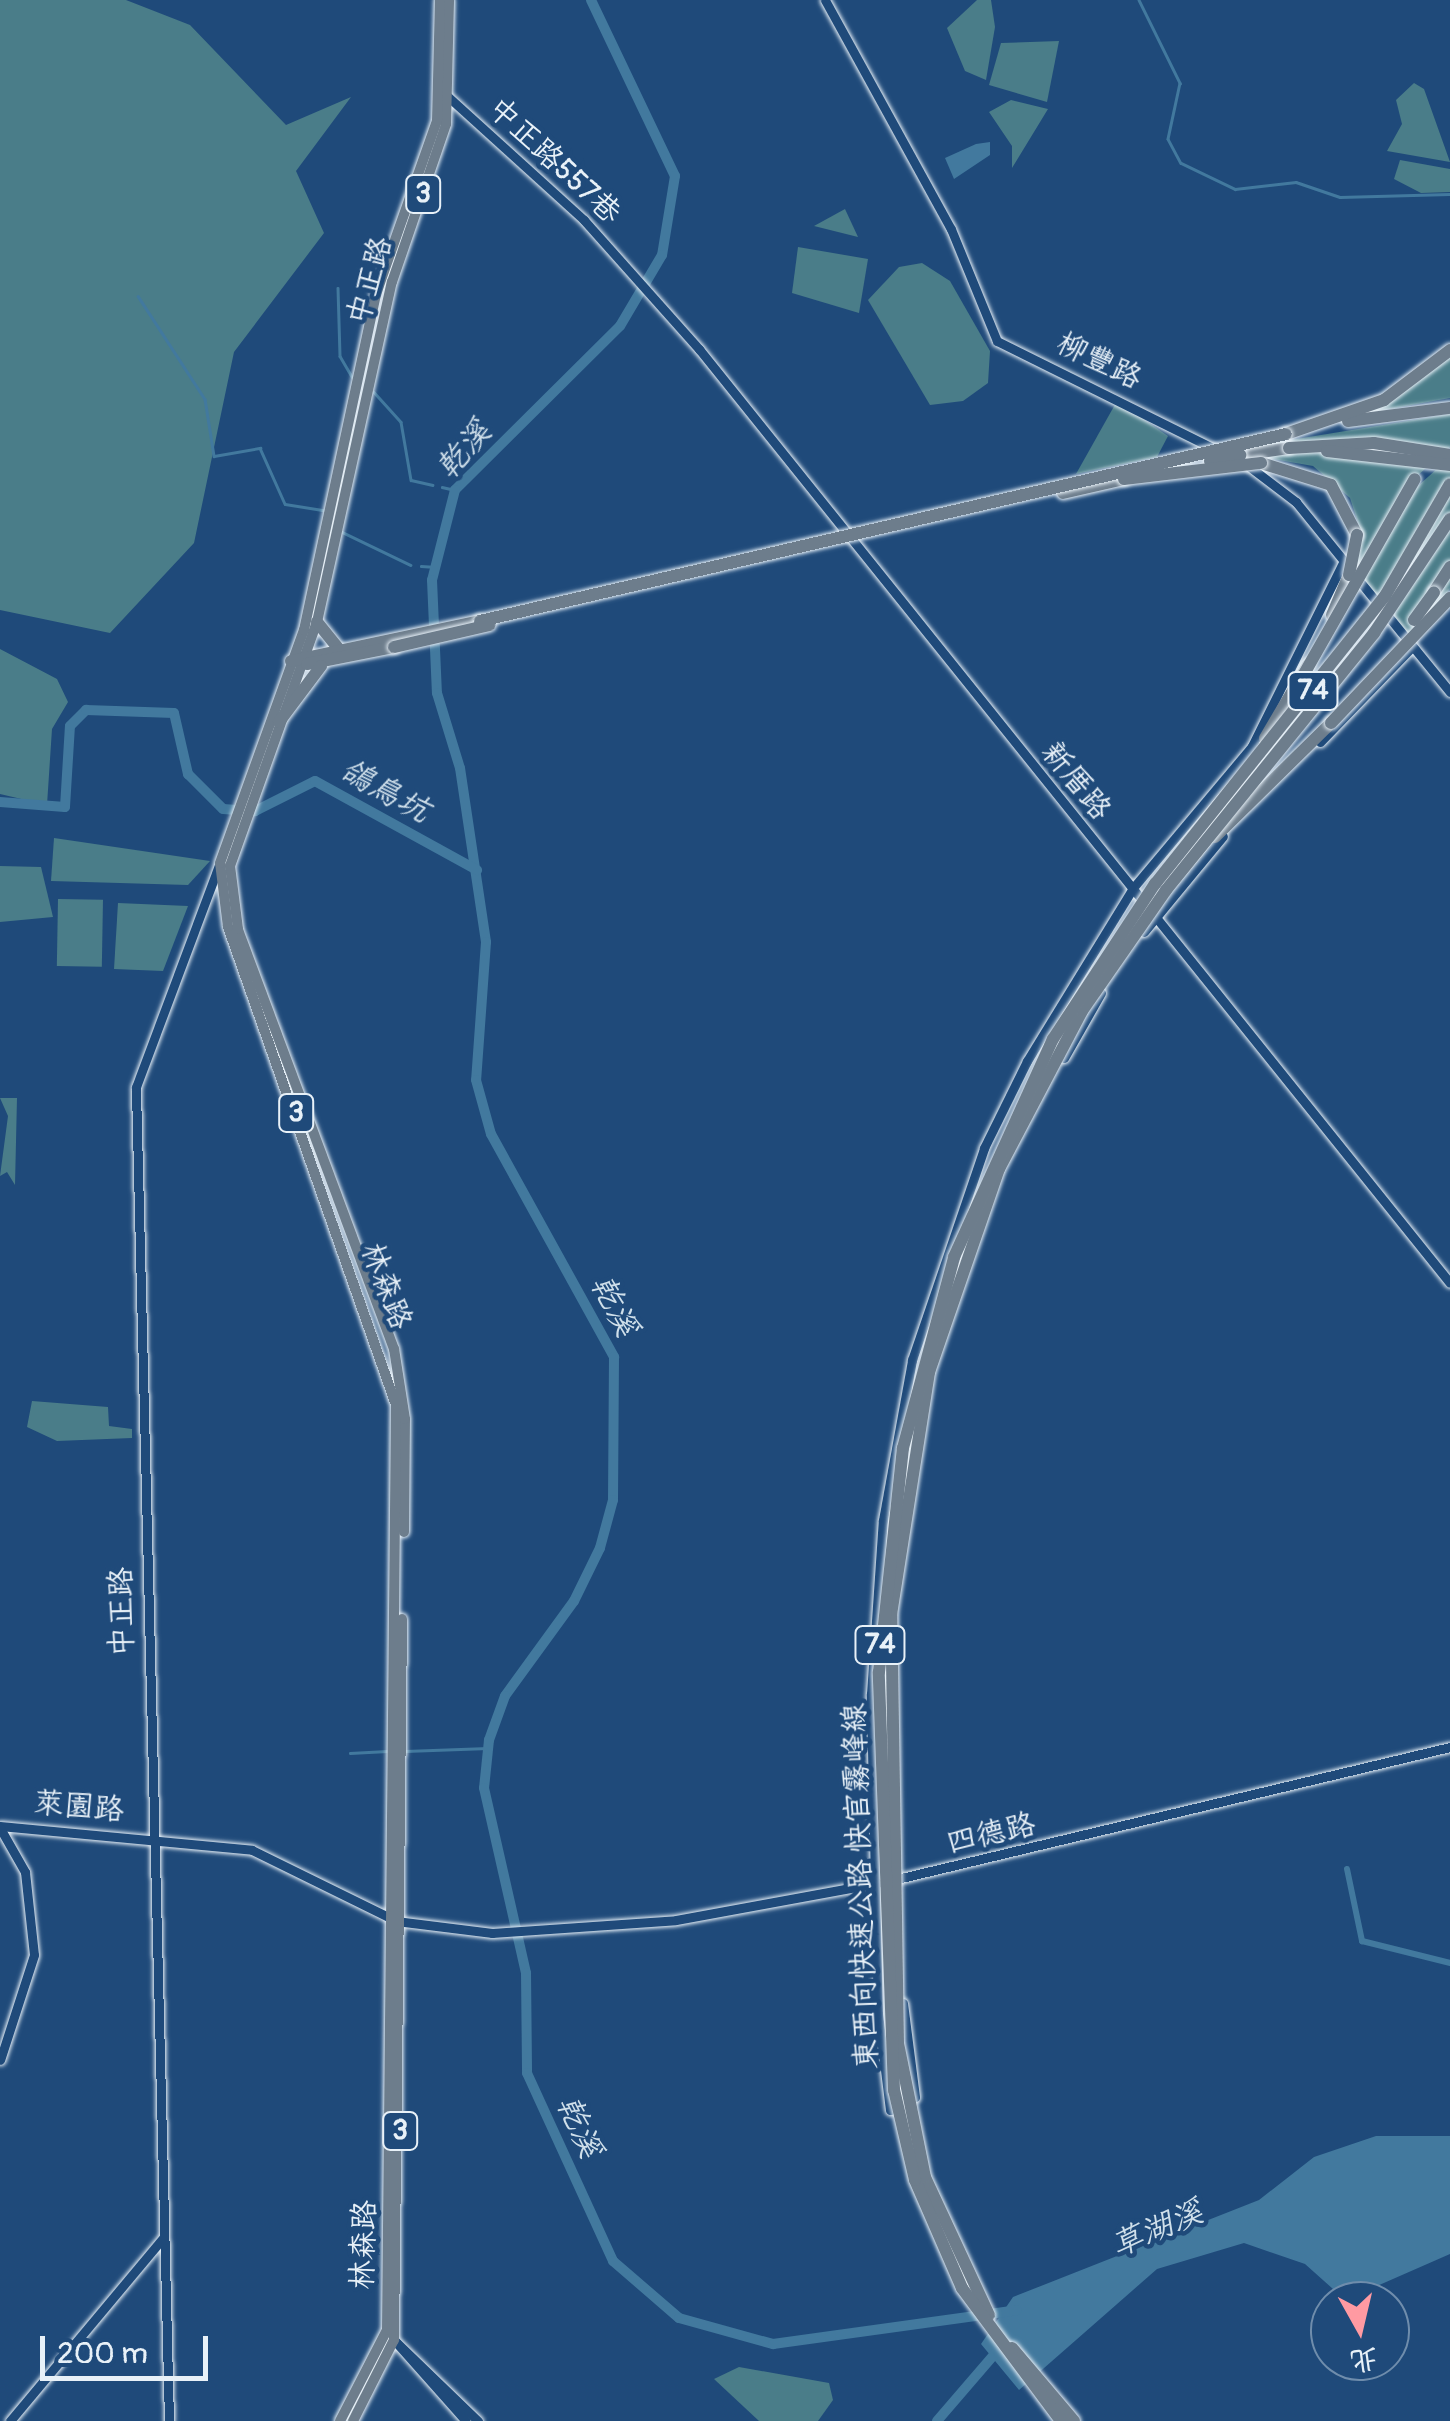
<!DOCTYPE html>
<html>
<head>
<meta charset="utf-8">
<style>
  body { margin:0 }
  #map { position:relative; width:1450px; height:2421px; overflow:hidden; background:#1f4a7a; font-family:Pangolin,"LXGW WenKai TC",sans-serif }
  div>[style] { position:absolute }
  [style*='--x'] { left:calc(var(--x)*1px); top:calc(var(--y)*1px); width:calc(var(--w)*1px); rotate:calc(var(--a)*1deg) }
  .green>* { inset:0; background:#4a7d89; transform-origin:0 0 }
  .water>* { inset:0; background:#42799e }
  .stream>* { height:2.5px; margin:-1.25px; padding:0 1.25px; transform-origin:1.25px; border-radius:1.25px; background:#42799e }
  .canal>* { height:6px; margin:-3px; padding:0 3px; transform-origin:3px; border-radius:3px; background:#42799e }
  .river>* { height:10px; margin:-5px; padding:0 5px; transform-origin:5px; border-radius:5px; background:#42799e }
  .roads { filter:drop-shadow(0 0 2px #e8f1f8) drop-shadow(0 0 2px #e8f1f8) }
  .secondary>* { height:9px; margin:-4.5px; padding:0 4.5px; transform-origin:4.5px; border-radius:4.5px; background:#1f4a7a }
  .primary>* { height:10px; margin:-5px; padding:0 5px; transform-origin:5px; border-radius:5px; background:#6d7d8c }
  .highway>* { height:12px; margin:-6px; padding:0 6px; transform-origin:6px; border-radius:6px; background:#6d7d8c }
  .bridges { filter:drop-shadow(0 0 2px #e8f1f8) drop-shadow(0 0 2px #e8f1f8) }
  .highway-bridge>* { height:12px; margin:-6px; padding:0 6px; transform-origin:6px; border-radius:6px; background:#6d7d8c }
  span { translate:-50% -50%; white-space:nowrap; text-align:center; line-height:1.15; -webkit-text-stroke:9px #1f4a7a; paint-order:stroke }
  .shield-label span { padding:2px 8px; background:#1f4a7a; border:2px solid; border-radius:8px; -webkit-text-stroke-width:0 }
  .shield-label { font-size:28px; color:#e8f1f8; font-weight:700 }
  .street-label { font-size:30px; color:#e8f1f8 }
  .water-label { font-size:32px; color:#cfdfea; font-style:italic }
  .north { position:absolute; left:1310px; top:2281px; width:100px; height:100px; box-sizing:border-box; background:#1f4a7a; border:2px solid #6f8dac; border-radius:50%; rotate:172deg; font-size:28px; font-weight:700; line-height:40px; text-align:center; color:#e8f1f8 }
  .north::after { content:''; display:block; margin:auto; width:35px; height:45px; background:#ff9aa2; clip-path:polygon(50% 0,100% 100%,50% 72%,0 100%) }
  .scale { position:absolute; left:40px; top:2336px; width:168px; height:45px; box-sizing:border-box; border:5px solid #e8f1f8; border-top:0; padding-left:12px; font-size:30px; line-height:35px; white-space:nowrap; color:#e8f1f8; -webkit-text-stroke:8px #1f4a7a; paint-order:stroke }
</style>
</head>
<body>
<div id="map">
  <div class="green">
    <div style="clip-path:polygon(0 0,126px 0,190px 25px,286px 125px,351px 97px,296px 171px,324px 233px,234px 352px,194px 543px,110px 633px,0 610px)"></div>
    <div style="clip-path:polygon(977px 0,991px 0,995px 27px,986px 80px,965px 71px,947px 28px)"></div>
    <div style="clip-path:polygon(1059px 41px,1047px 102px,989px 85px,1001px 43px)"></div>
    <div style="clip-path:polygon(1414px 83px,1424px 89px,1450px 162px,1387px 151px,1402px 124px,1396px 100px)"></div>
    <div style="clip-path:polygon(1011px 100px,1048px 109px,1012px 168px,1012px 146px,989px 112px)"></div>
    <div style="clip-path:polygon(1400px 160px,1450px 169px,1450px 192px,1421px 193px,1394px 179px)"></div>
    <div style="clip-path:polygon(845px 209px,858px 237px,814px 226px)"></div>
    <div style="clip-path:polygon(798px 247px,868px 259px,859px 313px,792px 293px)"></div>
    <div style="clip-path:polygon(922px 263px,950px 281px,990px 351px,988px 383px,963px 401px,930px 405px,868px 300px,899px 267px)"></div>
    <div style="clip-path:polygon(1450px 355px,1450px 398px,1357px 415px)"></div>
    <div style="clip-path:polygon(1117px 401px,1168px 436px,1157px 457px,1076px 474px)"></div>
    <div style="clip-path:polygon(1450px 414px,1450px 447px,1401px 490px,1408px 495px,1450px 457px,1450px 589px,1407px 636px,1354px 570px,1361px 532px,1350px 498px,1313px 466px,1261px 457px,1269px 435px,1272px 443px)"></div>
    <div style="clip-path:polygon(0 649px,57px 679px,68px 702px,52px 729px,47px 805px,0 794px)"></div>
    <div style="clip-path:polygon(54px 838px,210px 861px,188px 885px,51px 881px)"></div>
    <div style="clip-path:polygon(0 866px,41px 867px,53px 917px,0 922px)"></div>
    <div style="left:58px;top:899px;width:45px;height:67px;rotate:1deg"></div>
    <div style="clip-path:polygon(118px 903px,188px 906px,163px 971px,114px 969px)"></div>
    <div style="clip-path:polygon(0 1098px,17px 1098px,15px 1185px,7px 1172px,0 1176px,8px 1116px)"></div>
    <div style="clip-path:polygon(32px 1401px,108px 1407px,109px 1426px,132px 1429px,132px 1438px,57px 1441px,27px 1427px)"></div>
    <div style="clip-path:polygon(739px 2367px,829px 2383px,833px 2400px,818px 2421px,759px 2421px,714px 2379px)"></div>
  </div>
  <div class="water">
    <div style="clip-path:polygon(976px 144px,990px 142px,990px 155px,954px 179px,945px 158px)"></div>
    <div style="clip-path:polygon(1376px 2136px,1450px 2136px,1450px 2254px,1361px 2293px,1333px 2289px,1305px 2264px,1244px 2243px,1157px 2269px,1019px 2390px,981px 2344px,1013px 2297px,1259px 2200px,1314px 2157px)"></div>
  </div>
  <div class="stream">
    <div style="--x:1139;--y:0;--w:93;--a:63.7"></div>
    <div style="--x:1180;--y:83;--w:57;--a:102.1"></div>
    <div style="--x:1168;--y:139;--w:27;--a:62"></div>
    <div style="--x:1181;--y:163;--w:60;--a:25.7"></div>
    <div style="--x:1235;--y:189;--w:61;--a:-6.5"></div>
    <div style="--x:1296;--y:182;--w:46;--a:18.8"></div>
    <div style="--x:1340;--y:197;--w:110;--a:-1.6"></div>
    <div style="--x:338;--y:288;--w:68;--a:88.3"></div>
    <div style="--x:340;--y:356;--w:24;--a:60"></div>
    <div style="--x:138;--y:296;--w:123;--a:57"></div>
    <div style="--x:205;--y:399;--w:58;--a:81"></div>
    <div style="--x:214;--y:456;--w:47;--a:-9.9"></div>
    <div style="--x:260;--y:448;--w:61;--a:65.9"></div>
    <div style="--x:285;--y:504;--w:39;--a:9"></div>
    <div style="--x:374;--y:392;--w:40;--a:48"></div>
    <div style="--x:401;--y:422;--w:59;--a:80.2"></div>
    <div style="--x:411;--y:480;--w:22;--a:13"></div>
    <div style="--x:442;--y:487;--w:13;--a:13"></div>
    <div style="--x:342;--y:532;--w:76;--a:25.6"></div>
    <div style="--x:421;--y:566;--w:15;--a:4"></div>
    <div style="--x:405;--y:1751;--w:83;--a:-2.1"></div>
    <div style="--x:350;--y:1753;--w:37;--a:-3"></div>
  </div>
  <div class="canal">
    <div style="--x:1347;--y:1869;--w:74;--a:78.2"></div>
    <div style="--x:1362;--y:1941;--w:91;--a:14"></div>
  </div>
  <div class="river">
    <div style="--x:591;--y:0;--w:195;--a:64.5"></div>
    <div style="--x:675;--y:176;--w:80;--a:99.3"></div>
    <div style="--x:662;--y:255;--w:82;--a:120.6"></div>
    <div style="--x:620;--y:326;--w:233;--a:135.2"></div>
    <div style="--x:455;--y:490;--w:93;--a:104.3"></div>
    <div style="--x:432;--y:580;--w:113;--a:87.5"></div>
    <div style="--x:437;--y:693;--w:78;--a:73"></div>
    <div style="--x:460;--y:768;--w:176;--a:81.5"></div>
    <div style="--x:486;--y:942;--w:138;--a:94.1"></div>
    <div style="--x:476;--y:1080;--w:56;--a:74.5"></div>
    <div style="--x:491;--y:1134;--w:255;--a:61.1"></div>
    <div style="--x:614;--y:1357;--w:143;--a:90.4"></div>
    <div style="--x:613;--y:1500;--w:50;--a:105.2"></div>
    <div style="--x:600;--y:1548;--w:59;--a:116.1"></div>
    <div style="--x:574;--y:1601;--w:117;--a:126"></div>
    <div style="--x:505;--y:1696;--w:47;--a:110"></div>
    <div style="--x:489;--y:1740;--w:48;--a:95.9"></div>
    <div style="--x:484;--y:1788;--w:190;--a:77.2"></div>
    <div style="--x:526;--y:1973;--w:100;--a:89.4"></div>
    <div style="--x:527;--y:2073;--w:207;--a:65.4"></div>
    <div style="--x:613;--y:2261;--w:87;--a:40.8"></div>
    <div style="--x:679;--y:2318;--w:98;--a:15.5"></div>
    <div style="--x:773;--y:2344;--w:246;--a:-7.9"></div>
    <div style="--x:0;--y:802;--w:65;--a:4.4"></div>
    <div style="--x:65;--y:807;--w:81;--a:-86.5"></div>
    <div style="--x:70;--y:726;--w:23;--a:-45"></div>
    <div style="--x:86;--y:710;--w:88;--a:2"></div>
    <div style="--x:174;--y:713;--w:63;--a:77.1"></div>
    <div style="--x:188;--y:774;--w:49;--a:45"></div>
    <div style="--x:223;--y:809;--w:32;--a:4"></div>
    <div style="--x:255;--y:811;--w:67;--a:-26.6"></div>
    <div style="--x:315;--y:781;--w:185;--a:28.8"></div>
    <div style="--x:937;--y:2421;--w:94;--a:-49.3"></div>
  </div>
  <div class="roads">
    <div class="secondary">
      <div style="--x:825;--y:0;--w:261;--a:61.2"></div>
      <div style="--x:951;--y:229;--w:121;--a:67.7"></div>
      <div style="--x:997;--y:341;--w:248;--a:26.4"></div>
      <div style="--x:444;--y:93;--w:189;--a:42.2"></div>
      <div style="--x:584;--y:220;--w:173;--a:48.3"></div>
      <div style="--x:699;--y:349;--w:1198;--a:51.2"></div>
      <div style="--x:1246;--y:464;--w:63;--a:37.2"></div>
      <div style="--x:1296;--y:502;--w:82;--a:50.9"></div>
      <div style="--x:1357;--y:578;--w:147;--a:50.8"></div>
      <div style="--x:1320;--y:742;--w:132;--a:-45.9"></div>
      <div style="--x:1144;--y:932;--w:124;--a:-50.5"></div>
      <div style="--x:1064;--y:1058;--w:75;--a:-60.4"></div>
      <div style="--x:0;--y:1826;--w:253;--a:5.4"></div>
      <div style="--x:252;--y:1850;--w:161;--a:26.2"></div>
      <div style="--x:396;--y:1921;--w:97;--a:7.1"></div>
      <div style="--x:492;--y:1933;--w:184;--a:-4"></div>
      <div style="--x:676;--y:1920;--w:205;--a:-10.4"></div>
      <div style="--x:0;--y:1828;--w:51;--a:60.4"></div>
      <div style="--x:25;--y:1872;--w:83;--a:83.8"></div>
      <div style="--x:34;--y:1955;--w:110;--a:107.9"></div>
      <div style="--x:893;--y:1880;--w:573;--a:-13.43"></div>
      <div style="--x:903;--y:2003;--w:95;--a:82.7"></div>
      <div style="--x:900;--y:2107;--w:10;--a:163"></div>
      <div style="--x:890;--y:2110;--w:97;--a:-97.1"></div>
      <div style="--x:878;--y:2014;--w:320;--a:-91.3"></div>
      <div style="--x:871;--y:1694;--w:174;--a:-86.1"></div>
      <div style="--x:883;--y:1520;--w:163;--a:-79.7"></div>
      <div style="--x:912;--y:1360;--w:224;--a:-71.2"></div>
      <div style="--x:984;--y:1148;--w:97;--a:-63.7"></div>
      <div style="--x:1027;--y:1061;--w:203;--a:-58.5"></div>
      <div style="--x:1133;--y:888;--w:185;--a:-50"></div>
      <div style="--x:1252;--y:746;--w:207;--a:-63.6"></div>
      <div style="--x:394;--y:2340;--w:117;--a:44"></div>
      <div style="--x:394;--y:2340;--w:108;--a:48.4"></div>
      <div style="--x:10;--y:2421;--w:239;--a:-50.1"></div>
      <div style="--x:169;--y:2421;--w:1334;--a:-91.42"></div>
      <div style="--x:136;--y:1087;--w:237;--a:-69.5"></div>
    </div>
    <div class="primary">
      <div style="--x:404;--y:1532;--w:113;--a:-89.5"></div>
      <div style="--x:405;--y:1419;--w:71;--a:-98.9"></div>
      <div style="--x:394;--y:1349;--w:448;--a:-110.4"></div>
      <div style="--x:238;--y:929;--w:64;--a:-97.2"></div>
      <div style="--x:230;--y:866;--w:259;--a:-70.4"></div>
      <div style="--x:317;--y:622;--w:348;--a:-77.6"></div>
      <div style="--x:392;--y:282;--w:167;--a:-71.1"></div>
      <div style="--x:446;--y:124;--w:124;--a:-88.6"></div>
      <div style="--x:340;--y:2421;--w:102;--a:-62.7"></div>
      <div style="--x:387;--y:2330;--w:925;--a:-89.44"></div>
      <div style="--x:396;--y:1405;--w:507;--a:-109.36"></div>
      <div style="--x:228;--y:927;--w:64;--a:-97.1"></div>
      <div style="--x:220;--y:863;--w:248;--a:-70.2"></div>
      <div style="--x:304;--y:630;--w:344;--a:-77.9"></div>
      <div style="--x:376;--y:294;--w:183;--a:-70.6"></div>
      <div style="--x:437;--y:121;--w:121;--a:-88.6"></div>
      <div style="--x:353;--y:2421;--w:91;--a:-63.2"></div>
      <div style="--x:394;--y:2340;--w:721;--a:-89.36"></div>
    </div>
    <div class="highway">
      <div style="--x:1348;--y:421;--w:103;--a:-7.3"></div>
      <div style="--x:1286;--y:434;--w:104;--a:-19.1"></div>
      <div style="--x:1384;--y:400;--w:83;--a:-37.1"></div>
      <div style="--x:1240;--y:455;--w:49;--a:-8.1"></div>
      <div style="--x:1261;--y:463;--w:73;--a:17.4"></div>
      <div style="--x:1331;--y:485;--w:56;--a:62.5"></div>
      <div style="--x:1063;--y:493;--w:63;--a:-12.9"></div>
      <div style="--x:1434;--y:592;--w:30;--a:-57"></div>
      <div style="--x:1332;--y:615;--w:43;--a:-67"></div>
      <div style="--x:317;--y:622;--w:35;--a:51"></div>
      <div style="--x:291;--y:661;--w:193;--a:-11.9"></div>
      <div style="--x:307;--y:664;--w:89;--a:-11.1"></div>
      <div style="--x:279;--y:722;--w:70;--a:-53.1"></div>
      <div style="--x:1265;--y:738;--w:85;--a:-59.5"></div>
      <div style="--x:1215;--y:837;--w:163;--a:-44.5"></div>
    </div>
  </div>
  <div class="bridges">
    <div class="highway-bridge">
      <div style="--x:1289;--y:448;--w:85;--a:-3.4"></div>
      <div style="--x:1374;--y:443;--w:77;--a:9"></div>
      <div style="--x:1327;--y:451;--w:124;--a:6.5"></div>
      <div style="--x:1210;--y:461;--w:31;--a:-11"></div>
      <div style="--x:1124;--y:479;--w:138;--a:-6.7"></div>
      <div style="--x:1349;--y:575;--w:41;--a:-78.7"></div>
      <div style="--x:1414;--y:620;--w:34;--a:-54"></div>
      <div style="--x:480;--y:621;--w:827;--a:-13.06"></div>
      <div style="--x:394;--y:647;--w:98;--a:-13"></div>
      <div style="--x:1304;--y:674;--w:224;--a:-60.4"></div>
      <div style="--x:1331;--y:723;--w:173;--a:-46.4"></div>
      <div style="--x:989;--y:2315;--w:152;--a:-114.9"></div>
      <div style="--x:925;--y:2177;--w:137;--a:-101.4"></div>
      <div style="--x:898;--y:2043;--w:428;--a:-90.9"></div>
      <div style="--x:891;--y:1615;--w:246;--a:-81.1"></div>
      <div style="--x:929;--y:1372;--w:215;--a:-71"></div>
      <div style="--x:999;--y:1169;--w:178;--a:-62.3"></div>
      <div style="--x:1082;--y:1011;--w:147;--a:-55.2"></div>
      <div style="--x:1166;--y:890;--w:331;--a:-51"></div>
      <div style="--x:1374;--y:633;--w:137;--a:-56.3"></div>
      <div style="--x:1012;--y:2348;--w:96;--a:49.7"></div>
      <div style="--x:1061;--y:2421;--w:166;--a:-126.7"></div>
      <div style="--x:962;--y:2288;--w:118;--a:-113.5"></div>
      <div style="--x:915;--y:2180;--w:92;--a:-103.1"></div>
      <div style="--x:894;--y:2090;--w:418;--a:-92.1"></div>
      <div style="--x:879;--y:1672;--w:225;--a:-83.9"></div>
      <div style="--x:903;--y:1448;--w:198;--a:-75"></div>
      <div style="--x:954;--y:1257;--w:239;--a:-65.6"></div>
      <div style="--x:1053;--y:1039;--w:186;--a:-56.7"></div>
      <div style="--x:1155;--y:884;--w:369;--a:-51.4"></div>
      <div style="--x:1385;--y:596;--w:129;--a:-59.9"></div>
    </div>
  </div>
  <div class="shield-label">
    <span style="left:423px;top:194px">3</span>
    <span style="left:1313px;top:691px">74</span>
    <span style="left:296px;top:1113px">3</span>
    <span style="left:880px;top:1645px">74</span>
    <span style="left:400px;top:2131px">3</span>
  </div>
  <div class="street-label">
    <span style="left:554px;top:161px;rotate:43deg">中正路557巷</span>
    <span style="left:370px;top:281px;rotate:-74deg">中正路</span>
    <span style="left:1099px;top:361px;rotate:26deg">柳豐路</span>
    <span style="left:1076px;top:781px;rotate:51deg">新厝路</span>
    <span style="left:386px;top:1286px;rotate:69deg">林森路</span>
    <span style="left:122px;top:1612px;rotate:-91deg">中正路</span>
    <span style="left:79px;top:1807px;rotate:5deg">萊園路</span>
    <span style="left:991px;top:1834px;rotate:-13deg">四德路</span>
    <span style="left:861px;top:1886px;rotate:-92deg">東西向快速公路 快官霧峰線</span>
    <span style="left:364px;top:2245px;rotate:-88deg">林森路</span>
  </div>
  <div class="water-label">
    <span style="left:464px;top:450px;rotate:-49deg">乾溪</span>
    <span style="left:385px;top:791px;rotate:29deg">鴿鳥坑</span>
    <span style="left:614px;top:1306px;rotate:62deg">乾溪</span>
    <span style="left:579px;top:2127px;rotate:65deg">乾溪</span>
    <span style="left:1157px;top:2229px;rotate:-23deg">草湖溪</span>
  </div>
  <div class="north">北</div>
  <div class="scale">200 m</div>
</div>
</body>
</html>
